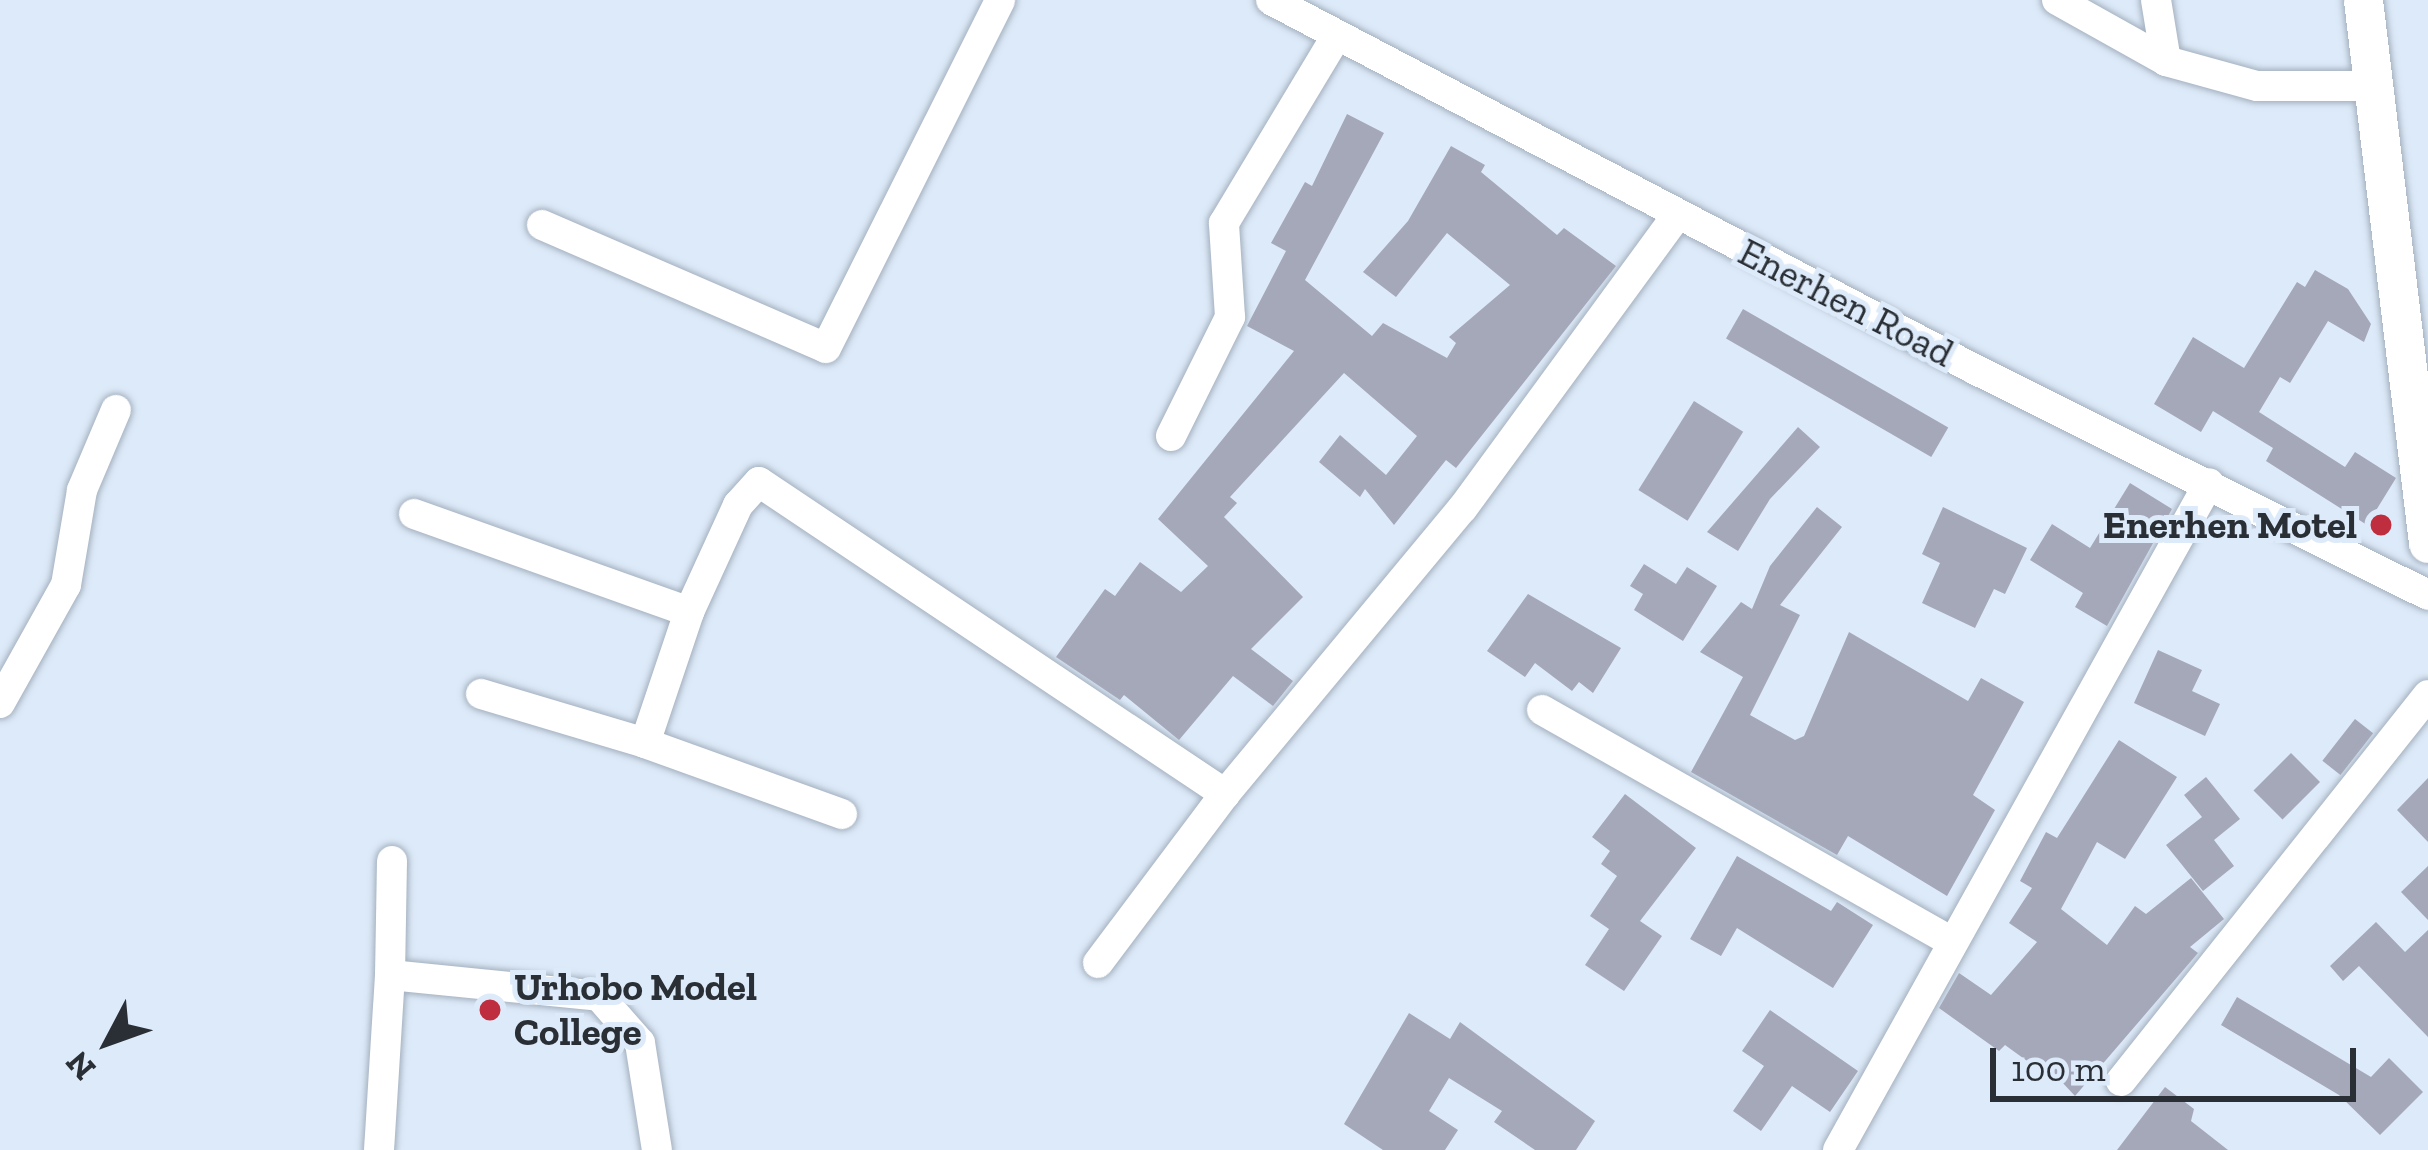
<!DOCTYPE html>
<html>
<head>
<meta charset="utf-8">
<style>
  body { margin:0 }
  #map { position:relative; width:2428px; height:1150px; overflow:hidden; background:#ddeaf9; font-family:"Zilla Slab",serif }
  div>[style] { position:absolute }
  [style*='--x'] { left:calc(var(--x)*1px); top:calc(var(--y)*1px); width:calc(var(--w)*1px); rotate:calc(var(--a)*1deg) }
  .building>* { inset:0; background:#a5a8b9; transform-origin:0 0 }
  .roads { filter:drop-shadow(0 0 3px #a4b0be) drop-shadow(0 0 3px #a4b0be) }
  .minor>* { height:30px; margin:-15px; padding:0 15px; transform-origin:15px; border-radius:15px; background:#fff }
  .major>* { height:39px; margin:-19.5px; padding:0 19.5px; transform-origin:19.5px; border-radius:19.5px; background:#fff }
  .dots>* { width:33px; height:33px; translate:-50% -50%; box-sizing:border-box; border:6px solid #ddeaf9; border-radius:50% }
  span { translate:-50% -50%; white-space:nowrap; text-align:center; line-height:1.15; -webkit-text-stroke:10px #ddeaf9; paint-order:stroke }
  .street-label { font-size:39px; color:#2a2f35 }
  .poi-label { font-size:39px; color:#2a2f35; font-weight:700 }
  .right { translate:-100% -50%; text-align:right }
  .left { translate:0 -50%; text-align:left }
  .north { position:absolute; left:48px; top:982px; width:120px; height:120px; -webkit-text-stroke:9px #ddeaf9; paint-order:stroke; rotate:229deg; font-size:33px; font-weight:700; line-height:48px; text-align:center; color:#2a2f35 }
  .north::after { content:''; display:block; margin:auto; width:42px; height:54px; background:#2a2f35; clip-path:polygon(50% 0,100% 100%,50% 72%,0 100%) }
  .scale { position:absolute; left:1990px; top:1048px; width:366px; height:54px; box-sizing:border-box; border:6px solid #2a2f35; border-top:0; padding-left:15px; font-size:36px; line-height:42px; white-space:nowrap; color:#2a2f35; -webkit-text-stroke:9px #ddeaf9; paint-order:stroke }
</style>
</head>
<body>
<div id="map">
  <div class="building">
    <div style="clip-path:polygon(1347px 114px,1384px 133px,1305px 280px,1372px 336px,1383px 323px,1447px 358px,1456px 343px,1449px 337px,1510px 285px,1447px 233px,1396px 297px,1363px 272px,1408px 221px,1451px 146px,1485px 165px,1481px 172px,1557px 235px,1564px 228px,1616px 266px,1456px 468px,1446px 460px,1394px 525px,1365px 489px,1360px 497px,1319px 462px,1340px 435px,1386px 475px,1417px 436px,1344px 373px,1230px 497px,1237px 503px,1224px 517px,1303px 597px,1251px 649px,1293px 681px,1273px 706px,1233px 676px,1179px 740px,1124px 695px,1120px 700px,1056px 657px,1105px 589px,1115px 596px,1140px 562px,1181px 592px,1208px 566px,1158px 519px,1294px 351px,1247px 326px,1286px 251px,1271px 243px,1305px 182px,1312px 186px)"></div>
    <div style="clip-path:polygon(2315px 270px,2348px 289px,2371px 324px,2364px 342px,2328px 321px,2290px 383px,2280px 377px,2259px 412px,2345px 467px,2355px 452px,2396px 478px,2367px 525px,2266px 461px,2273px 448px,2213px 411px,2201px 432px,2154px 404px,2193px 337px,2244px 368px,2297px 282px,2305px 287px)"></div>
    <div style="left:1743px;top:309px;width:237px;height:34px;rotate:30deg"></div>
    <div style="left:1694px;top:401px;width:58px;height:105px;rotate:32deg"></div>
    <div style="clip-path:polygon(1798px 427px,1820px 447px,1770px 499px,1738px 551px,1707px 532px)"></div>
    <div style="clip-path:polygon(2130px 483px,2172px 509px,2107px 626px,2075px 607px,2083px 593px,2030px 560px,2052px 524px,2090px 548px)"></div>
    <div style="clip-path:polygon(1817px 507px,1842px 527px,1780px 605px,1800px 615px,1750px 715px,1795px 740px,1804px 736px,1849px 632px,1968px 701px,1981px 678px,2024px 702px,1973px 795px,1995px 810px,1947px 896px,1848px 836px,1837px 855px,1691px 772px,1743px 677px,1700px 652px,1741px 602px,1752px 609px,1770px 566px)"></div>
    <div style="clip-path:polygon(1943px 507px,2027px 548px,2005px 594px,1994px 589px,1975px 628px,1922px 603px,1940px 563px,1922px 554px)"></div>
    <div style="clip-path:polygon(1644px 564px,1676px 584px,1687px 567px,1717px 586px,1683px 641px,1634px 610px,1643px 594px,1630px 586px)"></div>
    <div style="clip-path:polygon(1528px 594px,1621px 648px,1593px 693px,1579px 682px,1572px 691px,1535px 663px,1525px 677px,1487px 651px)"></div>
    <div style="clip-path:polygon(2158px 650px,2202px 670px,2192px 691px,2220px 704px,2205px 736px,2134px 703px)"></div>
    <div style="left:2355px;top:719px;width:23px;height:53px;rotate:38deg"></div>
    <div style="clip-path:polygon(2119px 740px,2177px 777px,2125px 859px,2097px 842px,2061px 909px,2107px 945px,2135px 906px,2146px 914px,2191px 878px,2224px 919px,2190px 947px,2198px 953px,2075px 1096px,2046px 1065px,2041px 1071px,2005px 1045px,1999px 1051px,1939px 1008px,1959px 973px,1991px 995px,2037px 942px,2009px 923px,2032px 888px,2020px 881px,2046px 832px,2057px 838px)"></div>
    <div style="left:2291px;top:753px;width:41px;height:53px;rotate:45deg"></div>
    <div style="clip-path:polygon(2206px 777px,2240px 819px,2214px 840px,2234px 866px,2203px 891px,2166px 845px,2202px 817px,2184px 795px)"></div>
    <div style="clip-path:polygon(2428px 778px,2428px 842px,2397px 810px)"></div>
    <div style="clip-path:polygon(1625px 794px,1696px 848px,1640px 921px,1662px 936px,1624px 991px,1585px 965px,1609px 929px,1590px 916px,1617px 876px,1601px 864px,1610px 851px,1592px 837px)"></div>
    <div style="clip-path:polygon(1737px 856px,1831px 911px,1837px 902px,1873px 925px,1833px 988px,1737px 928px,1721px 956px,1690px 939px)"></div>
    <div style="clip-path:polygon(2428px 866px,2428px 920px,2401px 892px)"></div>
    <div style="clip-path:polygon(2376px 922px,2405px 952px,2428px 930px,2428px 1037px,2359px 966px,2343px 981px,2330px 966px)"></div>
    <div style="clip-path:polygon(2237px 997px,2371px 1077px,2389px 1058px,2423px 1092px,2380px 1135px,2339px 1095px,2221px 1025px)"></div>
    <div style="clip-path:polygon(1770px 1010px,1858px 1071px,1830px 1112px,1792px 1086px,1761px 1131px,1733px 1111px,1764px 1066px,1742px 1051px)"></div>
    <div style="clip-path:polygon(1409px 1013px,1450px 1039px,1460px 1022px,1595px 1121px,1576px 1150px,1535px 1150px,1494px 1122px,1502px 1111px,1449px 1078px,1429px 1111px,1458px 1130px,1445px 1150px,1383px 1150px,1344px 1124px)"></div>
    <div style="clip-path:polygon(2165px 1087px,2194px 1109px,2191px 1121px,2228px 1150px,2117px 1150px)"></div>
  </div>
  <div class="roads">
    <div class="minor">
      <div style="--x:1271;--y:0;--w:794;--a:27.69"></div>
      <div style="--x:1974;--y:369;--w:507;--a:26.46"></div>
      <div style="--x:2057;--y:0;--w:125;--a:29.2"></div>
      <div style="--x:2166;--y:61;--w:94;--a:15.4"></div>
      <div style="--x:2257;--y:86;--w:119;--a:0"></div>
      <div style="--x:2156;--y:0;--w:62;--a:80.7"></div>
      <div style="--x:542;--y:225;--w:309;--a:23.4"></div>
      <div style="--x:826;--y:348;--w:389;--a:-63.4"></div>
      <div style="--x:1171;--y:436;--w:133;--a:-63.6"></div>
      <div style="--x:1230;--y:317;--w:94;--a:-93.7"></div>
      <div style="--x:1224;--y:223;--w:219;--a:-59"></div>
      <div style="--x:414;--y:514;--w:292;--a:19.6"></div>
      <div style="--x:481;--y:694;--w:171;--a:16.6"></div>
      <div style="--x:0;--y:703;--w:135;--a:-60.8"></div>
      <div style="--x:66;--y:585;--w:96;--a:-80.4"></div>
      <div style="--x:82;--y:490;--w:87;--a:-67"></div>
      <div style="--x:1542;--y:710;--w:472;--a:29.5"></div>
      <div style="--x:842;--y:814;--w:209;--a:-160.2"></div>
      <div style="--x:645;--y:743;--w:138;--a:-71.4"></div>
      <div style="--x:689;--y:612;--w:118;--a:-65.4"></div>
      <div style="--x:738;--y:505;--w:31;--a:-48"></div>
      <div style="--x:759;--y:482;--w:561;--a:33.8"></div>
      <div style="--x:392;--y:861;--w:114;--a:91"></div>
      <div style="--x:390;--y:975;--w:210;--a:5.7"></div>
      <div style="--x:599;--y:996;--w:62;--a:48.9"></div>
      <div style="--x:640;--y:1043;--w:108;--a:81"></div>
      <div style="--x:1098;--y:963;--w:211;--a:-53.1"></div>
      <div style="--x:1225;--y:794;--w:371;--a:-50.3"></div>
      <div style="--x:1462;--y:509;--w:364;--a:-53.8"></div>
      <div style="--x:2121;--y:1081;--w:493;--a:-51.5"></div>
      <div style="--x:379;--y:1150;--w:175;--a:-86.4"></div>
      <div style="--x:1838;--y:1150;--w:763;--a:-60.92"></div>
    </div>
    <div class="major">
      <div style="--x:2363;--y:0;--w:547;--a:83.17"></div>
    </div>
  </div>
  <div class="dots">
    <div style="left:2381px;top:525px;background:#bf2e3f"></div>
    <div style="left:490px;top:1010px;background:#bf2e3f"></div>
  </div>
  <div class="street-label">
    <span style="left:1846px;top:303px;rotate:27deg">Enerhen Road</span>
  </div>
  <div class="poi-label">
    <span class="right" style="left:2357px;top:525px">Enerhen Motel</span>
    <span class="left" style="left:514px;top:1010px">Urhobo Model<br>College</span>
  </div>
  <div class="north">N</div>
  <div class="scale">100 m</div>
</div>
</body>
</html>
